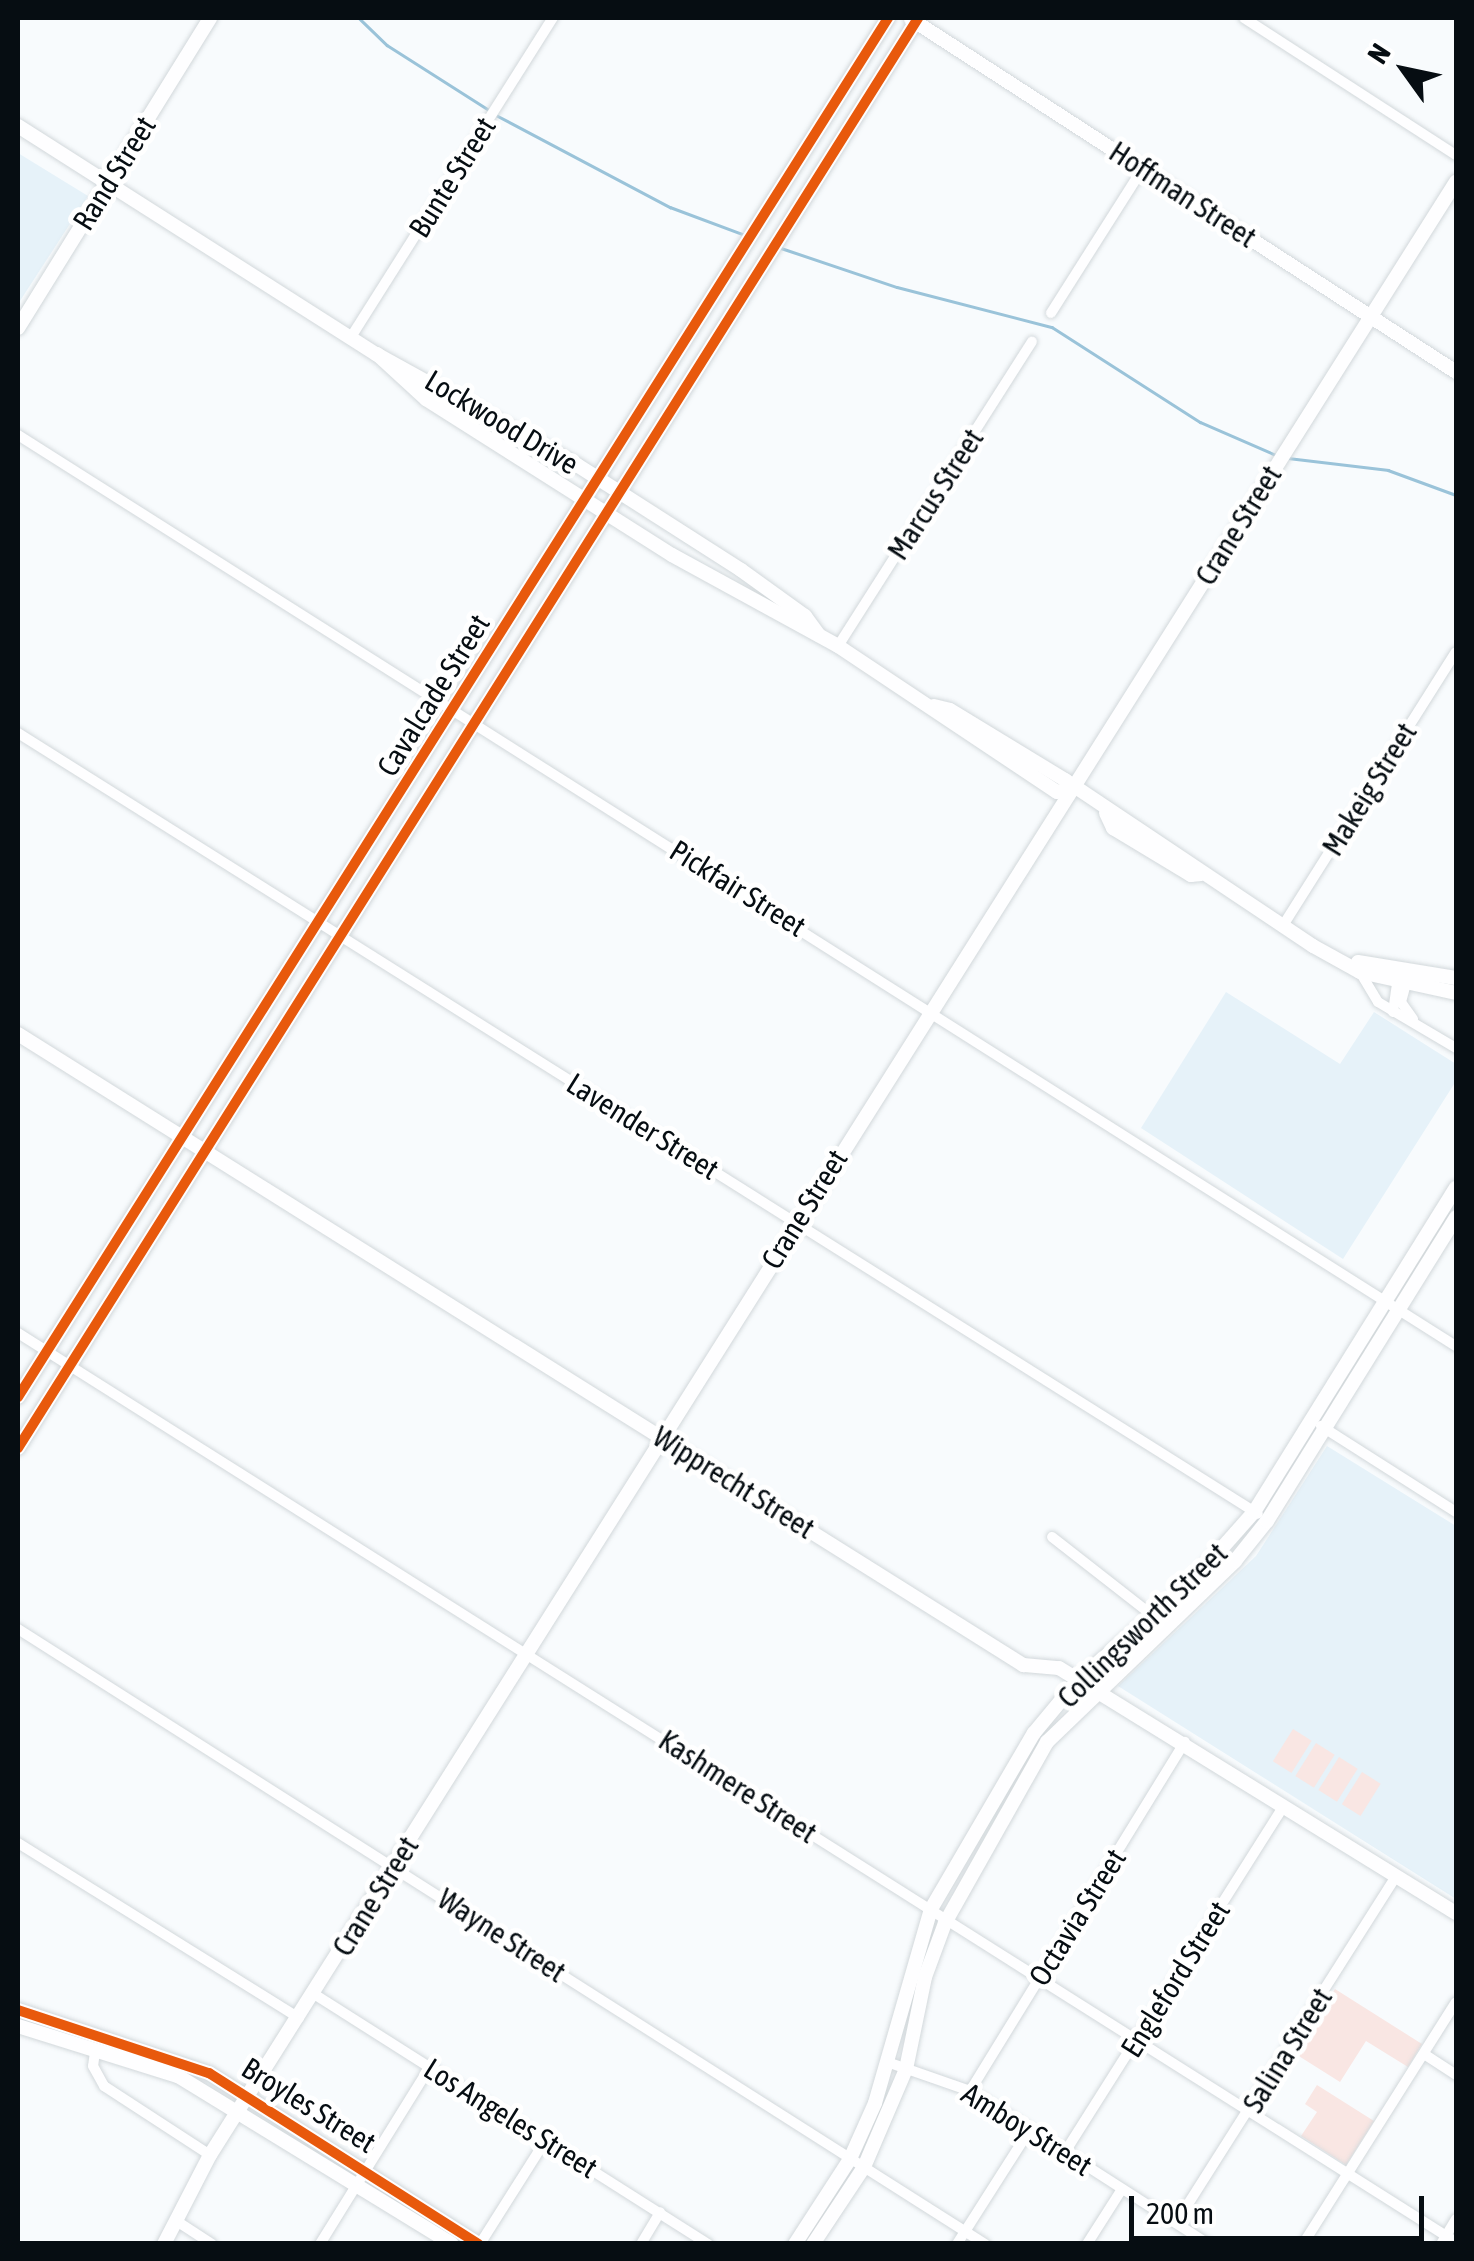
<!DOCTYPE html>
<html>
<head>
<meta charset="utf-8">
<style>
  body { margin:0 }
  #map { position:relative; width:1474px; height:2261px; overflow:hidden; background:#f8fbfd; font-family:"Asap Condensed",sans-serif }
  div>[style] { position:absolute }
  [style*='--x'] { left:calc(var(--x)*1px); top:calc(var(--y)*1px); width:calc(var(--w)*1px); rotate:calc(var(--a)*1deg) }
  .built>* { inset:0; background:#e6f2f9 }
  .green>* { inset:0; background:#f9e6e3; transform-origin:0 0 }
  .stream>* { height:2.5px; margin:-1.25px; padding:0 1.25px; transform-origin:1.25px; border-radius:1.25px; background:#9ac3d9 }
  .roads { filter:drop-shadow(0 0 2px #d2d8db) drop-shadow(0 0 2px #d2d8db) }
  .street>* { height:10px; margin:-5px; padding:0 5px; transform-origin:5px; border-radius:5px; background:#fefeff }
  .secondary>* { height:14px; margin:-7px; padding:0 7px; transform-origin:7px; border-radius:7px; background:#fefeff }
  .cycleway>* { height:10px; margin:-5px; padding:0 5px; transform-origin:5px; border-radius:5px; background:#e8590c }
  span { translate:-50% -50%; white-space:nowrap; text-align:center; line-height:1.15; -webkit-text-stroke:10px #fff; paint-order:stroke }
  .street-label { font-size:30px; color:#060d12 }
  .frame { position:absolute; inset:0; border:20px solid #060d12; pointer-events:none }
  .north { position:absolute; left:1354px; top:20px; width:100px; height:100px; -webkit-text-stroke:8px #fff; paint-order:stroke; rotate:303deg; font-size:28px; font-weight:700; line-height:40px; text-align:center; color:#060d12 }
  .north::after { content:''; display:block; margin:auto; width:35px; height:45px; background:#060d12; clip-path:polygon(50% 0,100% 100%,50% 72%,0 100%) }
  .scale { position:absolute; left:1129px; top:2196px; width:295px; height:45px; box-sizing:border-box; border:5px solid #060d12; border-top:0; padding-left:12px; font-size:30px; line-height:35px; white-space:nowrap; color:#060d12; -webkit-text-stroke:8px #fff; paint-order:stroke }
</style>
</head>
<body>
<div id="map">
  <div class="built">
    <div style="clip-path:polygon(18px 153px,88px 196px,18px 304px)"></div>
    <div style="clip-path:polygon(1226px 992px,1340px 1064px,1374px 1012px,1456px 1064px,1456px 1081px,1343px 1259px,1141px 1128px)"></div>
    <div style="clip-path:polygon(1327px 1446px,1456px 1526px,1456px 1899px,1118px 1686px,1256px 1556px)"></div>
  </div>
  <div class="green">
    <div style="left:1293px;top:1729px;width:22px;height:38px;rotate:32deg"></div>
    <div style="left:1316px;top:1743px;width:22px;height:39px;rotate:32deg"></div>
    <div style="left:1339px;top:1757px;width:22px;height:39px;rotate:32deg"></div>
    <div style="left:1362px;top:1772px;width:22px;height:38px;rotate:32deg"></div>
    <div style="clip-path:polygon(1335px 1989px,1422px 2044px,1408px 2067px,1366px 2041px,1340px 2082px,1294px 2053px)"></div>
    <div style="clip-path:polygon(1317px 2085px,1374px 2121px,1346px 2165px,1301px 2136px,1317px 2112px,1305px 2104px)"></div>
  </div>
  <div class="stream">
    <div style="--x:359;--y:18;--w:39;--a:44"></div>
    <div style="--x:387;--y:45;--w:121;--a:32.5"></div>
    <div style="--x:496;--y:115;--w:197;--a:27.9"></div>
    <div style="--x:670;--y:207;--w:80;--a:20.5"></div>
    <div style="--x:781;--y:248;--w:122;--a:18.6"></div>
    <div style="--x:897;--y:287;--w:160;--a:14.5"></div>
    <div style="--x:1052;--y:327;--w:176;--a:32.7"></div>
    <div style="--x:1200;--y:422;--w:83;--a:23.5"></div>
    <div style="--x:1288;--y:458;--w:101;--a:6.8"></div>
    <div style="--x:1388;--y:470;--w:72;--a:20.2"></div>
  </div>
  <div class="roads">
    <div class="street">
      <div style="--x:1244;--y:18;--w:252;--a:32.9"></div>
      <div style="--x:1051;--y:313;--w:172;--a:-57.6"></div>
      <div style="--x:351;--y:337;--w:378;--a:-57.7"></div>
      <div style="--x:18;--y:435;--w:1702;--a:32.36"></div>
      <div style="--x:838;--y:646;--w:361;--a:-57.5"></div>
      <div style="--x:18;--y:733;--w:1465;--a:32.2"></div>
      <div style="--x:1282;--y:927;--w:325;--a:-57.7"></div>
      <div style="--x:1360;--y:972;--w:35;--a:59"></div>
      <div style="--x:1378;--y:1002;--w:91;--a:30.5"></div>
      <div style="--x:1408;--y:976;--w:27;--a:105"></div>
      <div style="--x:1401;--y:1002;--w:21;--a:55"></div>
      <div style="--x:1393;--y:1012;--w:35;--a:-82"></div>
      <div style="--x:18;--y:1333;--w:1701;--a:32.3"></div>
      <div style="--x:1321;--y:1426;--w:160;--a:32.5"></div>
      <div style="--x:1052;--y:1537;--w:133;--a:38"></div>
      <div style="--x:18;--y:1629;--w:1146;--a:32.46"></div>
      <div style="--x:18;--y:1843;--w:331;--a:31.9"></div>
      <div style="--x:314;--y:1994;--w:467;--a:32.4"></div>
      <div style="--x:95;--y:2052;--w:14;--a:98"></div>
      <div style="--x:93;--y:2066;--w:23;--a:61"></div>
      <div style="--x:104;--y:2086;--w:126;--a:33.1"></div>
      <div style="--x:1424;--y:2054;--w:38;--a:33"></div>
      <div style="--x:890;--y:2063;--w:85;--a:19.3"></div>
      <div style="--x:970;--y:2091;--w:283;--a:32.7"></div>
      <div style="--x:970;--y:2091;--w:410;--a:-58.4"></div>
      <div style="--x:1065;--y:2152;--w:409;--a:-57.7"></div>
      <div style="--x:175;--y:2220;--w:44;--a:33"></div>
      <div style="--x:1176;--y:2223;--w:411;--a:-57.6"></div>
      <div style="--x:320;--y:2244;--w:207;--a:-58.2"></div>
      <div style="--x:480;--y:2244;--w:125;--a:-57.7"></div>
      <div style="--x:641;--y:2244;--w:37;--a:-59"></div>
      <div style="--x:957;--y:2244;--w:134;--a:-57.5"></div>
      <div style="--x:1087;--y:2244;--w:65;--a:-57.5"></div>
      <div style="--x:1303;--y:2244;--w:286;--a:-57.7"></div>
      <div style="--x:1441;--y:2244;--w:29;--a:-59"></div>
    </div>
    <div class="secondary">
      <div style="--x:911;--y:19;--w:649;--a:32.93"></div>
      <div style="--x:18;--y:126;--w:424;--a:32.5"></div>
      <div style="--x:376;--y:354;--w:230;--a:28.9"></div>
      <div style="--x:577;--y:465;--w:195;--a:32.6"></div>
      <div style="--x:741;--y:570;--w:79;--a:35.7"></div>
      <div style="--x:805;--y:616;--w:24;--a:54"></div>
      <div style="--x:18;--y:328;--w:365;--a:-58.2"></div>
      <div style="--x:377;--y:354;--w:67;--a:42.6"></div>
      <div style="--x:426;--y:399;--w:291;--a:32.4"></div>
      <div style="--x:672;--y:555;--w:189;--a:28.7"></div>
      <div style="--x:838;--y:646;--w:263;--a:33.7"></div>
      <div style="--x:1057;--y:792;--w:14;--a:-12"></div>
      <div style="--x:934;--y:706;--w:16;--a:14"></div>
      <div style="--x:950;--y:710;--w:135;--a:31.3"></div>
      <div style="--x:1065;--y:780;--w:298;--a:33.8"></div>
      <div style="--x:1313;--y:946;--w:54;--a:29"></div>
      <div style="--x:1360;--y:972;--w:98;--a:12.3"></div>
      <div style="--x:1106;--y:813;--w:17;--a:65"></div>
      <div style="--x:1113;--y:828;--w:91;--a:31.1"></div>
      <div style="--x:1191;--y:875;--w:10;--a:-6"></div>
      <div style="--x:1358;--y:962;--w:99;--a:9.3"></div>
      <div style="--x:18;--y:1034;--w:1187;--a:32.12"></div>
      <div style="--x:1023;--y:1665;--w:36;--a:5"></div>
      <div style="--x:1059;--y:1668;--w:467;--a:31.7"></div>
      <div style="--x:18;--y:1397;--w:1631;--a:-57.75"></div>
      <div style="--x:18;--y:1448;--w:1690;--a:-57.81"></div>
      <div style="--x:18;--y:2010;--w:201;--a:18.3"></div>
      <div style="--x:209;--y:2073;--w:319;--a:32.4"></div>
      <div style="--x:18;--y:2026;--w:168;--a:17.4"></div>
      <div style="--x:178;--y:2076;--w:321;--a:31.5"></div>
      <div style="--x:164;--y:2244;--w:100;--a:-62.7"></div>
      <div style="--x:210;--y:2155;--w:2334;--a:-57.73"></div>
      <div style="--x:795;--y:2244;--w:101;--a:-57.1"></div>
      <div style="--x:850;--y:2159;--w:61;--a:-65.9"></div>
      <div style="--x:875;--y:2103;--w:202;--a:-73.9"></div>
      <div style="--x:931;--y:1909;--w:204;--a:-59.7"></div>
      <div style="--x:1034;--y:1733;--w:69;--a:-50.3"></div>
      <div style="--x:1078;--y:1680;--w:149;--a:-40.6"></div>
      <div style="--x:1191;--y:1583;--w:95;--a:-48.4"></div>
      <div style="--x:1254;--y:1512;--w:382;--a:-58.1"></div>
      <div style="--x:813;--y:2244;--w:92;--a:-56.5"></div>
      <div style="--x:864;--y:2167;--w:107;--a:-66.8"></div>
      <div style="--x:906;--y:2069;--w:94;--a:-78.3"></div>
      <div style="--x:925;--y:1977;--w:58;--a:-69.7"></div>
      <div style="--x:945;--y:1923;--w:208;--a:-60.6"></div>
      <div style="--x:1047;--y:1742;--w:261;--a:-43.9"></div>
      <div style="--x:1235;--y:1561;--w:51;--a:-51.3"></div>
      <div style="--x:1267;--y:1521;--w:358;--a:-58.1"></div>
    </div>
  </div>
  <div class="cycleway">
    <div style="--x:18;--y:1397;--w:1631;--a:-57.75"></div>
    <div style="--x:18;--y:1448;--w:1690;--a:-57.81"></div>
    <div style="--x:18;--y:2010;--w:201;--a:18.3"></div>
    <div style="--x:209;--y:2073;--w:319;--a:32.4"></div>
  </div>
  <div class="street-label">
    <span style="left:114px;top:173px;rotate:-58deg">Rand Street</span>
    <span style="left:452px;top:177px;rotate:-58deg">Bunte Street</span>
    <span style="left:1183px;top:194px;rotate:33deg">Hoffman Street</span>
    <span style="left:502px;top:422px;rotate:31deg">Lockwood Drive</span>
    <span style="left:935px;top:494px;rotate:-57deg">Marcus Street</span>
    <span style="left:1238px;top:525px;rotate:-58deg">Crane Street</span>
    <span style="left:433px;top:695px;rotate:-58deg">Cavalcade Street</span>
    <span style="left:1369px;top:789px;rotate:-58deg">Makeig Street</span>
    <span style="left:738px;top:888px;rotate:32deg">Pickfair Street</span>
    <span style="left:643px;top:1126px;rotate:32deg">Lavender Street</span>
    <span style="left:804px;top:1209px;rotate:-58deg">Crane Street</span>
    <span style="left:734px;top:1482px;rotate:32deg">Wipprecht Street</span>
    <span style="left:1142px;top:1625px;rotate:-44deg">Collingsworth Street</span>
    <span style="left:738px;top:1786px;rotate:33deg">Kashmere Street</span>
    <span style="left:375px;top:1896px;rotate:-58deg">Crane Street</span>
    <span style="left:1077px;top:1917px;rotate:-58deg">Octavia Street</span>
    <span style="left:502px;top:1935px;rotate:33deg">Wayne Street</span>
    <span style="left:1175px;top:1979px;rotate:-58deg">Engleford Street</span>
    <span style="left:1287px;top:2050px;rotate:-58deg">Salina Street</span>
    <span style="left:309px;top:2105px;rotate:32deg">Broyles Street</span>
    <span style="left:511px;top:2118px;rotate:32deg">Los Angeles Street</span>
    <span style="left:1027px;top:2129px;rotate:32deg">Amboy Street</span>
  </div>
  <div class="frame"></div>
  <div class="north">N</div>
  <div class="scale">200 m</div>
</div>
</body>
</html>
